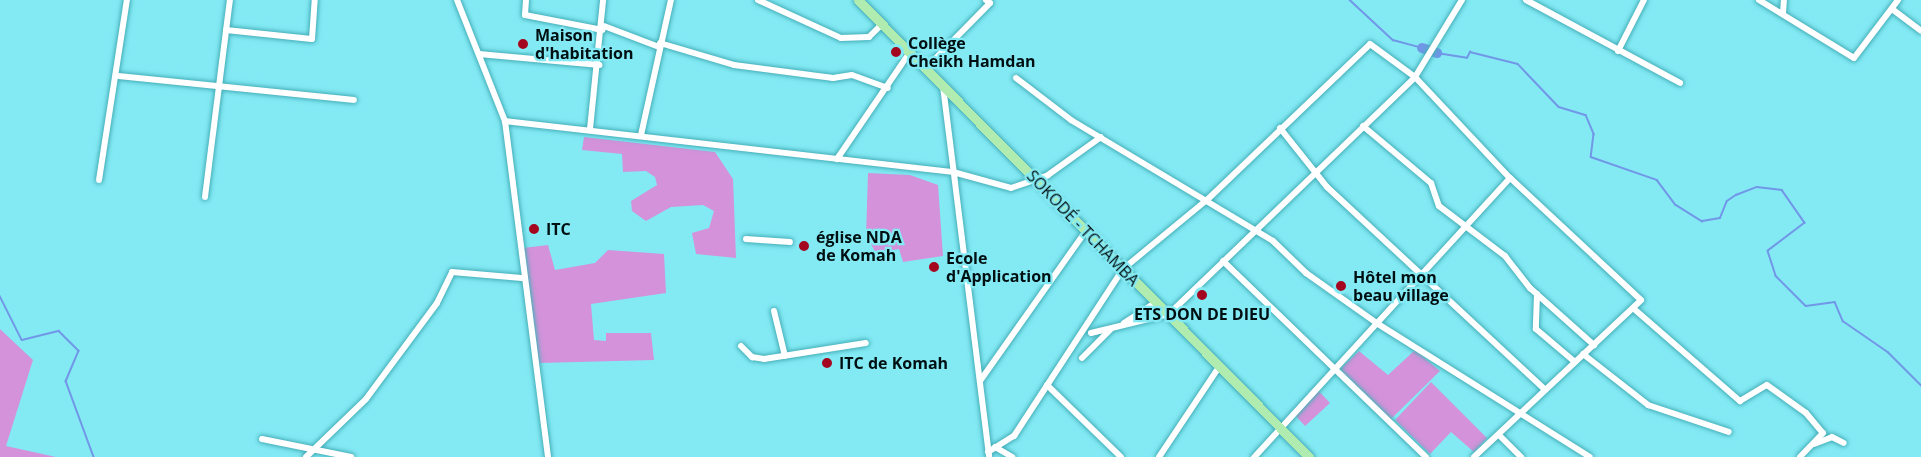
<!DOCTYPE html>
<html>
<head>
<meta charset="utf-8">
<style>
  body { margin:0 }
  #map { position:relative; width:1921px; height:457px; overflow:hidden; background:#83eaf4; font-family:"Open Sans",sans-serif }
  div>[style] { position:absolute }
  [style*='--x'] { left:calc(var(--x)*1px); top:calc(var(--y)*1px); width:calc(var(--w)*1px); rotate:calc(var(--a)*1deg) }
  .green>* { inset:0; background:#d392d9; transform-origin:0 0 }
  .stream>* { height:1.5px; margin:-0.75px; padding:0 0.75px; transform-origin:0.75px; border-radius:0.75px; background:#7197e7 }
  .river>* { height:10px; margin:-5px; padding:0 5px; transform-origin:5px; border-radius:5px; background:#7197e7 }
  .roads { filter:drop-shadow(0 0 2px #45afb9) drop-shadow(0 0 2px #45afb9) }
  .minor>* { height:6px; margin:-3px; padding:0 3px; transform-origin:3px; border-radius:3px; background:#fff }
  .primary>* { height:9px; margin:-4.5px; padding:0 4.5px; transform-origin:4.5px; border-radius:4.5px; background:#b0ecb0 }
  .dots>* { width:16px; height:16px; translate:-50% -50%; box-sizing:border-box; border:3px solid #83eaf4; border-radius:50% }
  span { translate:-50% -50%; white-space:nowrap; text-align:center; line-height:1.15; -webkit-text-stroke:4.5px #83eaf4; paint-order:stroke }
  .poi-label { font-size:16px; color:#000f11; font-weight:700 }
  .left { translate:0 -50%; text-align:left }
  .street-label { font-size:16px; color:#000f11 }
</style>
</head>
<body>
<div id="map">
  <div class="green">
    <div style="clip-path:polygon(584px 137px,715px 152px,733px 179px,736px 258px,696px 254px,692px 233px,709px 228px,714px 211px,703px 205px,671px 207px,646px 221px,632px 211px,631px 201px,657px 185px,655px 177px,646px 171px,623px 172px,622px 154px,582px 150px)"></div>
    <div style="clip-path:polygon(868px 173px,910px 175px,938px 185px,943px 256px,903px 262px,899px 249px,876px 253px,866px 236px)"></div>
    <div style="clip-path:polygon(548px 245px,555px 270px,595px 263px,608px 250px,664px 254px,666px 293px,591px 304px,594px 340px,606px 341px,606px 333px,651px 333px,654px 360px,539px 363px,523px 248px)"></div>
    <div style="clip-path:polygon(0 329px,33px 360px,6px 446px,56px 457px,0 457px)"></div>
    <div style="clip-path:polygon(1415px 350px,1440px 371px,1391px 419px,1340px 369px,1359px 351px,1388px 375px)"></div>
    <div style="clip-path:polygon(1431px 382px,1487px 438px,1474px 452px,1451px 432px,1430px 454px,1395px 420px)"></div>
    <div style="left:1317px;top:389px;width:19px;height:34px;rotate:47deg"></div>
  </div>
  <div class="stream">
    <div style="--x:1350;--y:0;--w:59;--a:42.9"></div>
    <div style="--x:1393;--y:40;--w:30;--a:15"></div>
    <div style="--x:1437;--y:53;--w:30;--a:9"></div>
    <div style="--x:1467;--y:58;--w:7;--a:-63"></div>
    <div style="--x:1470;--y:52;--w:49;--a:14"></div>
    <div style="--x:1518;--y:64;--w:59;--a:46.4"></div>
    <div style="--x:1559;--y:107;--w:28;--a:17"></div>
    <div style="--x:1586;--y:115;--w:21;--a:67"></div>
    <div style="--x:1594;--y:134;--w:23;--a:97"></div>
    <div style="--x:1591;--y:157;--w:70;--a:19.2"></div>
    <div style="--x:1657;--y:180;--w:31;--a:53"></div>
    <div style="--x:1676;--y:205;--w:31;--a:32"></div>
    <div style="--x:1702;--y:221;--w:18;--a:-9"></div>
    <div style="--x:1720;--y:218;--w:18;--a:-68"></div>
    <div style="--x:1727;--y:201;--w:11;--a:-34"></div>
    <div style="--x:1736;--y:195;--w:22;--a:-21"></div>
    <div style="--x:1757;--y:187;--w:25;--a:7"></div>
    <div style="--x:1782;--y:190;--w:40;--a:55.1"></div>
    <div style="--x:1805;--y:223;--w:46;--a:142.9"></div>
    <div style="--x:1768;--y:251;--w:26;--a:72"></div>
    <div style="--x:1776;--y:276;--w:42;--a:45"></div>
    <div style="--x:1806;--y:306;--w:29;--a:-8"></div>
    <div style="--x:1835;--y:302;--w:21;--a:67"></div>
    <div style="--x:1843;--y:321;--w:55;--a:34.6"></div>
    <div style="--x:1888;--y:352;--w:47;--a:45"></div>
    <div style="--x:0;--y:296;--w:49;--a:63.4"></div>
    <div style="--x:22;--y:340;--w:38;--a:-14"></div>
    <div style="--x:59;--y:331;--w:28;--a:45"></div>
    <div style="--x:79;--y:351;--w:33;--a:113"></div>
    <div style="--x:66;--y:381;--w:81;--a:69.8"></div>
  </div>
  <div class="river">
    <div style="--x:1422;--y:48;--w:16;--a:18"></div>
  </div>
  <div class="roads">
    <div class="minor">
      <div style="--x:457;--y:0;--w:130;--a:68.4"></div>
      <div style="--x:505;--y:121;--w:339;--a:82.7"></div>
      <div style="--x:526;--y:0;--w:15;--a:94"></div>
      <div style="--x:525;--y:15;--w:79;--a:10.9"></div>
      <div style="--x:758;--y:0;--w:91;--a:24.6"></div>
      <div style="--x:841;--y:38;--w:28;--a:-2"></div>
      <div style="--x:869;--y:37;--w:18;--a:-45"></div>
      <div style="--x:1526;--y:0;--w:175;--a:28.3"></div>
      <div style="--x:1759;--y:0;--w:111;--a:31.4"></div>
      <div style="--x:1854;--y:58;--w:73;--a:-52.8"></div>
      <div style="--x:1892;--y:9;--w:36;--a:37"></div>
      <div style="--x:1783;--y:13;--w:13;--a:-86"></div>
      <div style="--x:604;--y:26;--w:59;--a:20.9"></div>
      <div style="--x:226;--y:30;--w:86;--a:6"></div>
      <div style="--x:312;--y:39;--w:39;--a:-86"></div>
      <div style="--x:660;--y:43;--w:77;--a:16.6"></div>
      <div style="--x:734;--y:65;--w:100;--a:7.5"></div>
      <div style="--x:833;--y:78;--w:19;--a:-9"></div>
      <div style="--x:852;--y:75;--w:38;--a:20"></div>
      <div style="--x:1618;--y:51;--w:57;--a:-63"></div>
      <div style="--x:479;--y:54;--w:121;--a:5.2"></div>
      <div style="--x:926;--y:68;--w:91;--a:-45.4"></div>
      <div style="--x:990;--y:3;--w:5;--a:-143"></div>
      <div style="--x:119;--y:76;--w:236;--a:5.8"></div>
      <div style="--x:1016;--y:78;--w:69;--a:37.4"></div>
      <div style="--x:1071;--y:120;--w:235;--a:30.9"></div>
      <div style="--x:1273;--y:241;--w:46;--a:44.1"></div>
      <div style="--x:1306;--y:273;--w:88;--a:35.3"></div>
      <div style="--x:1378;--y:324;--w:250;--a:32.1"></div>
      <div style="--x:943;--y:86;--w:374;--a:82.9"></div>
      <div style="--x:505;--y:121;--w:451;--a:6.5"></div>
      <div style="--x:953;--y:172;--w:60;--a:15.4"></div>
      <div style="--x:1011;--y:188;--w:39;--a:-19"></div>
      <div style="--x:1048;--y:175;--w:65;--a:-35.6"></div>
      <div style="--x:1363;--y:126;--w:89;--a:40"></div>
      <div style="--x:1431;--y:183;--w:24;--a:71"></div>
      <div style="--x:1439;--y:206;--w:83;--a:37.1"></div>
      <div style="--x:1505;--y:256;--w:41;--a:52"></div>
      <div style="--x:1530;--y:288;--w:86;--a:41.7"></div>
      <div style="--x:1280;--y:128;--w:75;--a:51.5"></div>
      <div style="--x:1327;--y:187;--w:296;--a:42.9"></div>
      <div style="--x:590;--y:129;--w:130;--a:-84.2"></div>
      <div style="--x:641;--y:135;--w:138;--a:-77.5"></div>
      <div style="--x:837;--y:159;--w:130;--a:-55.7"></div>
      <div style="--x:99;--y:180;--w:182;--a:-81.2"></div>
      <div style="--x:205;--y:197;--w:199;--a:-82.8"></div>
      <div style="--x:746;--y:239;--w:44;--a:3.9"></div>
      <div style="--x:1223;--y:261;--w:282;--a:44"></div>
      <div style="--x:1537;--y:294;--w:35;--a:92"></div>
      <div style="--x:1536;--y:329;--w:51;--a:40.2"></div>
      <div style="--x:1633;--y:308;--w:142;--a:41"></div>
      <div style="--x:1740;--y:401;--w:31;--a:-31"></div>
      <div style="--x:1767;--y:385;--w:48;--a:35.7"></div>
      <div style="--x:1806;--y:413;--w:26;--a:50"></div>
      <div style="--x:1823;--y:433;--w:33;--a:134"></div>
      <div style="--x:774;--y:311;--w:46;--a:76.3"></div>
      <div style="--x:1124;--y:323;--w:38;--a:-33"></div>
      <div style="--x:1091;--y:333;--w:80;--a:-13.7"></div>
      <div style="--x:1169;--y:314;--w:342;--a:-43.9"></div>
      <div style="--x:1415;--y:77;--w:90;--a:-58.6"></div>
      <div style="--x:741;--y:346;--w:16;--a:45"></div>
      <div style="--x:752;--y:357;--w:12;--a:9"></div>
      <div style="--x:764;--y:359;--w:103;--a:-8.9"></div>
      <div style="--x:1583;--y:354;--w:83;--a:38.1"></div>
      <div style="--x:1648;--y:405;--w:85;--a:18.4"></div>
      <div style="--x:1082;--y:358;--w:40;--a:-45"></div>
      <div style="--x:980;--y:381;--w:184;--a:-54.8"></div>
      <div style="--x:1047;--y:385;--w:103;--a:44.2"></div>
      <div style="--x:1500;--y:436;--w:30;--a:45"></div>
      <div style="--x:262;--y:439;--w:91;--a:11.4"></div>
      <div style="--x:1814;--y:444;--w:19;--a:-21"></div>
      <div style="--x:1832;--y:437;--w:13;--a:27"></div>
      <div style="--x:995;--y:447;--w:20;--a:30"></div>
      <div style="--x:988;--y:452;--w:31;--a:-32"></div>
      <div style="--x:1014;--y:436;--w:199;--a:-56.9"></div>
      <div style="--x:1123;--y:269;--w:110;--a:-39.5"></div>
      <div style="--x:1208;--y:199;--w:224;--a:-43.7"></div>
      <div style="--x:1370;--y:44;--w:56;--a:36.3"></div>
      <div style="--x:1415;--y:77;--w:139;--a:46.8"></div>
      <div style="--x:1510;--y:178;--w:379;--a:132.5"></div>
      <div style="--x:306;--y:457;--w:83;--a:-44"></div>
      <div style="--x:366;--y:399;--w:119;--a:-53.5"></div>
      <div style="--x:437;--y:303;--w:34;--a:-64"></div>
      <div style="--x:452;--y:272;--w:70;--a:4.9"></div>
      <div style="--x:1159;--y:457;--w:108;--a:-56.3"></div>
      <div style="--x:1474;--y:457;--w:229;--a:-43.2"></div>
      <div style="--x:1641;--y:300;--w:179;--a:-137"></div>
    </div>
    <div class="primary">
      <div style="--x:858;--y:0;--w:642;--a:45.38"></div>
    </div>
  </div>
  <div class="dots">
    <div style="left:523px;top:44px;background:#a3061e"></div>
    <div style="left:896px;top:52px;background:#a3061e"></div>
    <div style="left:534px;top:229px;background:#a3061e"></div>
    <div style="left:804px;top:246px;background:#a3061e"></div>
    <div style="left:934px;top:267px;background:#a3061e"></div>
    <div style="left:1341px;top:286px;background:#a3061e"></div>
    <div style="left:1202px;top:295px;background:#a3061e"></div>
    <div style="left:827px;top:363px;background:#a3061e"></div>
  </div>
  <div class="poi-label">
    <span class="left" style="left:535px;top:44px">Maison<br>d'habitation</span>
    <span class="left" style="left:908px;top:52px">Collège<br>Cheikh Hamdan</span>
    <span class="left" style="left:546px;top:229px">ITC</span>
    <span class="left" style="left:816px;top:246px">église NDA<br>de Komah</span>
    <span class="left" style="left:946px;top:267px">Ecole<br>d'Application</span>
    <span class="left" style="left:1353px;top:286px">Hôtel mon<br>beau village</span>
    <span style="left:1202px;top:314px">ETS DON DE DIEU</span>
    <span class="left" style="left:839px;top:363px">ITC de Komah</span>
  </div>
  <div class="street-label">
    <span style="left:1083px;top:228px;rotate:46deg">SOKODÉ - TCHAMBA</span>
  </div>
</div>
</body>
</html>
